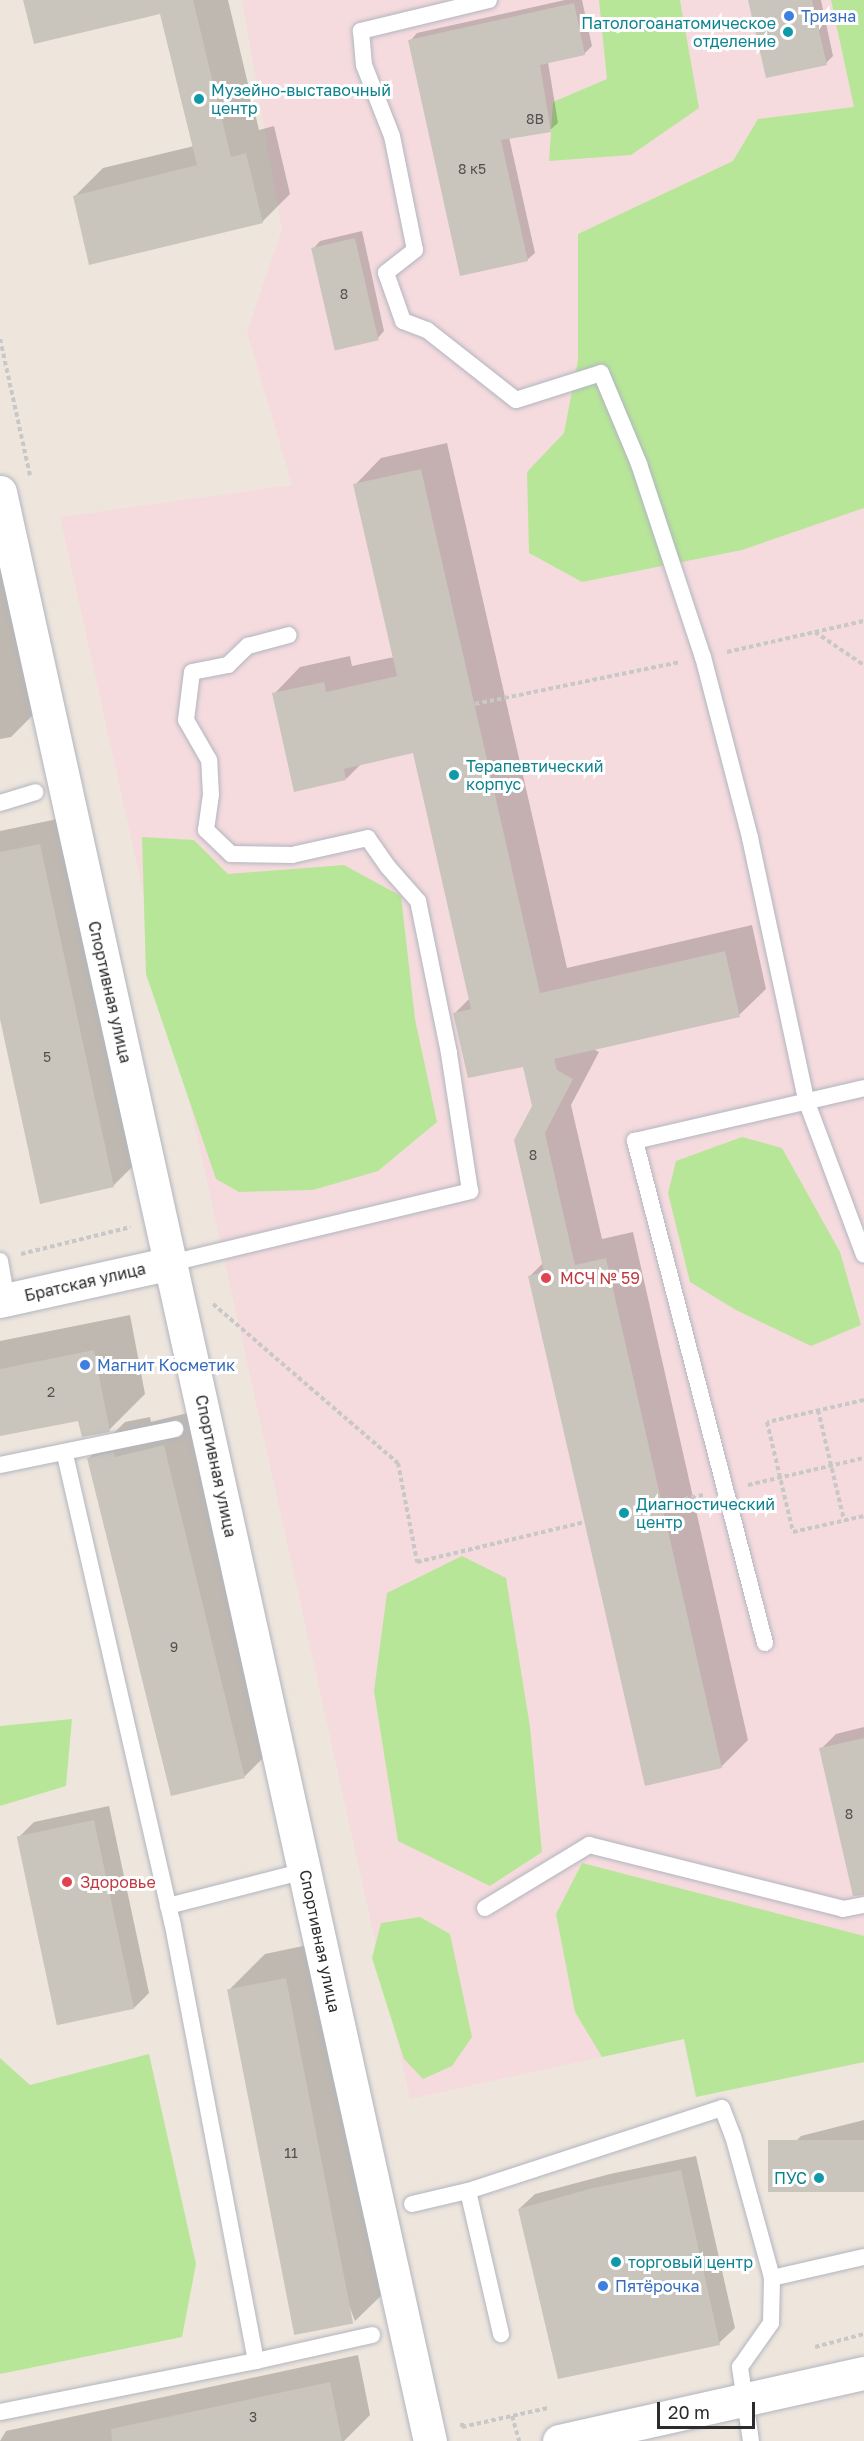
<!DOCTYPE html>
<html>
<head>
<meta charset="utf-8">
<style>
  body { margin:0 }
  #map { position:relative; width:864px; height:2441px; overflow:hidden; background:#eee6dd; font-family:"Golos Text",sans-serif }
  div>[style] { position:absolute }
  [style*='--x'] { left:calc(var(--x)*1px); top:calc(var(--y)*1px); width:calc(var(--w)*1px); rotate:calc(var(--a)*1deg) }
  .medical>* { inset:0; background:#f5dbde }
  .green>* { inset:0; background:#b8e698 }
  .shadow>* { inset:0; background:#0003 }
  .building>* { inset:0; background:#c9c4bc; transform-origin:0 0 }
  .path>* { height:4px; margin-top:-2px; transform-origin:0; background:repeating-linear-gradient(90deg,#c8c8c8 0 4.5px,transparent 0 7.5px) }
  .roads { filter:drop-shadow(0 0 2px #b2b5c0) drop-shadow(0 0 2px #b2b5c0) }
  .lane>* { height:16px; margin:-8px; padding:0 8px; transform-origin:8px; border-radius:8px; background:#fff }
  .street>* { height:33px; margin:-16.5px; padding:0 16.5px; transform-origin:16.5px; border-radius:16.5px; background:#fff }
  .secondary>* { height:33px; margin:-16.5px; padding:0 16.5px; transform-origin:16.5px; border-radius:16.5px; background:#fff }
  .dots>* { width:16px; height:16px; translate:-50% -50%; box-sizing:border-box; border:3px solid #fff; border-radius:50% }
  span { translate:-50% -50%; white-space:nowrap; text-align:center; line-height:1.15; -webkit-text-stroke:6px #fff; paint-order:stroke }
  .number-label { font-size:14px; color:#535250 }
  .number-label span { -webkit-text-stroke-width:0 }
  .shop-label { font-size:16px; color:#366cbe }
  .left { translate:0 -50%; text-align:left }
  .culture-label { font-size:16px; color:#0d838f }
  .right { translate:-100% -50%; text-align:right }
  .street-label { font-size:16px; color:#2c2c2c }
  .health-label { font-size:16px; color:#be3a42 }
  .scale { position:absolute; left:657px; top:2402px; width:98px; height:27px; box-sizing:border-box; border:3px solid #2c2c2c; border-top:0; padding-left:8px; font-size:18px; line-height:21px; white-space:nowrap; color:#2c2c2c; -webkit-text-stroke:4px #fff; paint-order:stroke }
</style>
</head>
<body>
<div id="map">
  <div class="medical">
    <div style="clip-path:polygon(242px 0,864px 0,864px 2062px,696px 2097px,684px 2039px,410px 2099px,60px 517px,292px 485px,247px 332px,282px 230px)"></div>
  </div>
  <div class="green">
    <div style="clip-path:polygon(599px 0,680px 0,699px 108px,631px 155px,549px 161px,553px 102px,607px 79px)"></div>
    <div style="clip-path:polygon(831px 0,864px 0,864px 508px,742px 550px,582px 582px,529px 553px,527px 472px,564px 433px,578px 360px,578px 234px,733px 161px,758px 119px,854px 107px)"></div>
    <div style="clip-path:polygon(142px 837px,194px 840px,228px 874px,344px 865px,401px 896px,415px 1019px,437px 1122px,378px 1171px,313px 1190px,239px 1192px,216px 1179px,146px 974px)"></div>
    <div style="clip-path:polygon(742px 1137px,782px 1148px,840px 1252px,861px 1325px,811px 1346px,736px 1310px,690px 1282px,668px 1193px,676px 1161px)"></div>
    <div style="clip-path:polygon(462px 1556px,506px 1578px,530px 1727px,542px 1852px,490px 1886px,398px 1841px,374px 1691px,387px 1593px)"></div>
    <div style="clip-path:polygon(72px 1719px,66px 1786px,0 1806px,0 1726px)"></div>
    <div style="clip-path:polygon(582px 1863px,864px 1936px,864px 2062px,696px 2097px,684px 2039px,602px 2057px,575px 2012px,556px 1914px)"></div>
    <div style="clip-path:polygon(420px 1917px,450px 1934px,472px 2037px,452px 2066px,423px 2079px,404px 2059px,372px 1958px,381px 1923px)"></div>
    <div style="clip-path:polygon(149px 2054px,196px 2264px,182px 2337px,0 2374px,0 2058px,30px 2085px)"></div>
  </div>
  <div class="shadow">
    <div style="clip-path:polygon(25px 0,228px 0,259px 130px,274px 126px,290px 194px,262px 222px,75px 196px,103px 168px,194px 146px,161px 12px)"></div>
    <div style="clip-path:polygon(565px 0,582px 0,592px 46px,584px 54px,548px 62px,558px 123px,550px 130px,509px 137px,535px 253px,527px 260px,410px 41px,417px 33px)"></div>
    <div style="clip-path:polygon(750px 0,821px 0,833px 56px,826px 63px)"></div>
    <div style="clip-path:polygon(362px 231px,384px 331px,377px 339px,313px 249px,320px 241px)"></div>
    <div style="clip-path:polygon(447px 443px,567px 968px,752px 925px,766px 989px,739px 1015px,593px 1049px,599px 1052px,571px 1105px,602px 1239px,633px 1232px,748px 1740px,721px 1767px,530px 1276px,543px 1263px,534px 1106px,524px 1065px,455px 1013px,470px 998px,414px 751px,361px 764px,346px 779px,274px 694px,300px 667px,350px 656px,352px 666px,394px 657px,355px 485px,381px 458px)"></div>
    <div style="clip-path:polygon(0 528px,39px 709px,11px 737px,0 739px)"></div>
    <div style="clip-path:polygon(67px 817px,141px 1158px,113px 1186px,0 1012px,0 831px)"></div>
    <div style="clip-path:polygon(130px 1315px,145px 1394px,109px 1430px,79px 1419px,0 1435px,0 1341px)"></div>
    <div style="clip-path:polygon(200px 1410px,281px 1740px,245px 1776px,172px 1795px,89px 1458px,125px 1422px,150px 1417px,151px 1422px)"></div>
    <div style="clip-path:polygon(864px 1727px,864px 1877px,821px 1749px,836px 1734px)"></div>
    <div style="clip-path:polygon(109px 1806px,149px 1993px,134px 2008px,19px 1837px,34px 1822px)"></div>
    <div style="clip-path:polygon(322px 1942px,392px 2285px,355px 2321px,229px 1990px,265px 1954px)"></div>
    <div style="clip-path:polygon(864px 2120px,864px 2191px,773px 2164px,801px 2136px)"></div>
    <div style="clip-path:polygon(696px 2156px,735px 2328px,719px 2343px,519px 2209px,535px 2194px,610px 2174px)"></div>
    <div style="clip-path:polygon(358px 2355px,370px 2415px,344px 2441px,0 2441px,6px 2431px)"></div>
  </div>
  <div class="building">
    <div style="clip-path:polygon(23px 0,193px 0,231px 157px,246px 153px,263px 223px,89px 265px,73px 196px,197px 165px,160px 14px,34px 44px)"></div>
    <div style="clip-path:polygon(748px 0,812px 0,827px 65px,766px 78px)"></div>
    <div style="clip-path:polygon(574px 3px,585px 55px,540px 65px,551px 132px,501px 140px,528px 261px,460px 276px,408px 40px)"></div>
    <div style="left:355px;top:238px;width:105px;height:45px;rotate:77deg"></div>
    <div style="clip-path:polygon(421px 469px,540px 993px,725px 951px,740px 1017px,554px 1059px,557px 1070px,573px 1079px,545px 1133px,575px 1265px,606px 1258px,722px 1768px,645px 1786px,528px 1276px,544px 1272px,514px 1140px,532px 1106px,523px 1067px,468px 1078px,453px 1013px,471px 1009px,413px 753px,344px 769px,346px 780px,294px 792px,272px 693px,324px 682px,326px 692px,397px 676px,353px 484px)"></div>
    <div style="clip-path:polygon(40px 844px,114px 1187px,40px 1204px,0 1019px,0 852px)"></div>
    <div style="clip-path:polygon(94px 1350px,110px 1432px,82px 1437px,78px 1421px,0 1436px,0 1369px)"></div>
    <div style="clip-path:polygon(164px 1445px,245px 1778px,171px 1796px,87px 1458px,114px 1452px,115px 1457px)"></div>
    <div style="clip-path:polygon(864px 1738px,864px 1895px,853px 1896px,819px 1748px)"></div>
    <div style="left:94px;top:1820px;width:193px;height:79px;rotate:78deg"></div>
    <div style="left:286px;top:1978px;width:352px;height:60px;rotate:79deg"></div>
    <div style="left:864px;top:2140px;width:52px;height:96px;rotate:90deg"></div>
    <div style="clip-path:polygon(681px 2170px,720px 2345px,558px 2379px,518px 2209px,593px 2188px)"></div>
    <div style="clip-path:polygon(330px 2382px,342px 2441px,112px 2441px,111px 2429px)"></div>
  </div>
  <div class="path">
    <div style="--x:0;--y:339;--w:140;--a:77.6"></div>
    <div style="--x:815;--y:632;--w:59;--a:34"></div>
    <div style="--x:727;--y:652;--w:140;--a:-12.8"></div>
    <div style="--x:475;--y:704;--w:208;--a:-11.6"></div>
    <div style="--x:21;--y:1254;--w:113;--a:-13.8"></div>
    <div style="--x:213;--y:1304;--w:244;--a:40.7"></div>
    <div style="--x:398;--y:1463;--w:101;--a:79.1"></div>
    <div style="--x:417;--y:1562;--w:173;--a:-13.4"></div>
    <div style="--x:864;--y:1400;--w:99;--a:167.2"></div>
    <div style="--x:767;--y:1422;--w:113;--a:76.7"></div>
    <div style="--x:793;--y:1532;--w:73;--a:-12.7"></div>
    <div style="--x:818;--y:1410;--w:113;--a:76.7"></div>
    <div style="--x:748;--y:1485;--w:119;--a:-13.1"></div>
    <div style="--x:662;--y:1504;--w:42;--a:-12.4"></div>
    <div style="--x:815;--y:2347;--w:51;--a:-14.9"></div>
    <div style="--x:512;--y:2416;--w:26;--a:74"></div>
    <div style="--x:462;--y:2423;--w:4;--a:90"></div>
    <div style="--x:462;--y:2427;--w:88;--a:-12.5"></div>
  </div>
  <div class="roads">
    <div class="lane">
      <div style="--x:489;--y:0;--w:132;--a:166.4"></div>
      <div style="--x:361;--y:31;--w:34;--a:85"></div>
      <div style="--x:364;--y:65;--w:76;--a:68.5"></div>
      <div style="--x:392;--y:136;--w:116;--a:78.6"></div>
      <div style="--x:415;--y:250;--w:37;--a:142"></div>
      <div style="--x:386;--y:273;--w:51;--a:70.5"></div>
      <div style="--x:403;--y:321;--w:26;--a:21"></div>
      <div style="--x:427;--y:330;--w:113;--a:38.2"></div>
      <div style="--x:516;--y:400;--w:89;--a:-17.6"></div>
      <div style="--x:601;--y:373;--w:99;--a:67.3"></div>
      <div style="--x:639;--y:464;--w:203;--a:71.7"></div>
      <div style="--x:703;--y:657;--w:187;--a:75.4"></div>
      <div style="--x:750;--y:838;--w:268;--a:77.9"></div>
      <div style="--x:806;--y:1100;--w:165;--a:69.5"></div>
      <div style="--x:0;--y:803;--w:37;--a:-17"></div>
      <div style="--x:0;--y:1261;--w:40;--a:80"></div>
      <div style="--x:171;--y:1263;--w:308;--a:-13.5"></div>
      <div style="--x:470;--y:1191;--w:140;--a:-98.7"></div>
      <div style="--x:449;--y:1053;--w:155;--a:-101.5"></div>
      <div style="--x:418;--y:901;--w:45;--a:-131.4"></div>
      <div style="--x:388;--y:867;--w:35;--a:-125"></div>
      <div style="--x:368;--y:838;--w:78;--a:167.4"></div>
      <div style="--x:292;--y:855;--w:61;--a:-179.1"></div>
      <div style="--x:231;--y:854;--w:35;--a:-136"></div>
      <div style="--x:206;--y:830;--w:35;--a:-82"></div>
      <div style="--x:211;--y:795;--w:35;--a:-93"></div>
      <div style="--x:209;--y:760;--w:46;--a:-119.9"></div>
      <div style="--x:186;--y:720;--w:48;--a:-82.9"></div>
      <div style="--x:192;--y:672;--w:37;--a:-11"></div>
      <div style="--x:228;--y:665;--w:28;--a:-44"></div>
      <div style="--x:248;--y:646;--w:42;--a:-15"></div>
      <div style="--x:0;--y:1465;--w:179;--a:-11.6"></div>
      <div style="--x:765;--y:1643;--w:519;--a:-104.52"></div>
      <div style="--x:635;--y:1141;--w:235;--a:-13"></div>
      <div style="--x:168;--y:1906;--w:140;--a:-14.4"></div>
      <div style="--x:485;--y:1908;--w:122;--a:-31.2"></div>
      <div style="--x:589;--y:1845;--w:262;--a:14.1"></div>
      <div style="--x:843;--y:1909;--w:21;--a:-11"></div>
      <div style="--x:468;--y:2191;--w:147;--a:77"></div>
      <div style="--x:412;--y:2204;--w:57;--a:-13.1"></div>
      <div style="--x:468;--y:2191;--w:267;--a:-18.1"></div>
      <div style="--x:722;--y:2108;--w:30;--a:69"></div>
      <div style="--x:733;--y:2136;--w:147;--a:74.6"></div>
      <div style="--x:256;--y:2361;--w:119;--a:-12.6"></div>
      <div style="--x:0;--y:2412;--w:261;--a:-11.3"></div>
      <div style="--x:256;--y:2361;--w:447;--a:-100.8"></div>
      <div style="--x:172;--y:1922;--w:482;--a:-102.9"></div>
      <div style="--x:751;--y:2441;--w:75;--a:-98.5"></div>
      <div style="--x:740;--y:2367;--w:54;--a:-54.8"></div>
      <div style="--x:771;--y:2323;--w:45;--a:-88.7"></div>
      <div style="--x:772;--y:2278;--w:94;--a:-12.9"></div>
    </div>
    <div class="street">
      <div style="--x:0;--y:1301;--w:175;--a:-12.5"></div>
      <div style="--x:559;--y:2441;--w:312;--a:-12.6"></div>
    </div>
    <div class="secondary">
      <div style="--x:0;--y:492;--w:1996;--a:77.56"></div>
    </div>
  </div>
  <div class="dots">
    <div style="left:789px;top:16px;background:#3f7fe0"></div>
    <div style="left:788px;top:32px;background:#0f9aa8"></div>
    <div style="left:199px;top:99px;background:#0f9aa8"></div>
    <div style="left:454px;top:775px;background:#0f9aa8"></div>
    <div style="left:546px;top:1278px;background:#e0444e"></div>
    <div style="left:85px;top:1365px;background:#3f7fe0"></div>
    <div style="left:624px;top:1513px;background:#0f9aa8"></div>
    <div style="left:67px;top:1882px;background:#e0444e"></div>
    <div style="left:819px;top:2178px;background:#0f9aa8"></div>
    <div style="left:616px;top:2262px;background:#0f9aa8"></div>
    <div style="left:603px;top:2286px;background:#3f7fe0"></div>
  </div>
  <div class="number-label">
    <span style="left:535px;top:119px">8В</span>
    <span style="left:472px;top:169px">8 к5</span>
    <span style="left:344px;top:294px">8</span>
    <span style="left:47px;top:1057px">5</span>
    <span style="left:533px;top:1155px">8</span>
    <span style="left:51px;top:1392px">2</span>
    <span style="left:174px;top:1647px">9</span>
    <span style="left:849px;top:1814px">8</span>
    <span style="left:291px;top:2153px">11</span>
    <span style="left:253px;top:2417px">3</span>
  </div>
  <div class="shop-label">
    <span class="left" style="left:801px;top:16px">Тризна</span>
    <span class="left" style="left:97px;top:1365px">Магнит Косметик</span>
    <span class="left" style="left:615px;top:2286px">Пятёрочка</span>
  </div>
  <div class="culture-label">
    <span class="right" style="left:776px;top:32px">Патологоанатомическое<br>отделение</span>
    <span class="left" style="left:211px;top:99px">Музейно-выставочный<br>центр</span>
    <span class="left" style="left:466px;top:775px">Терапевтический<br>корпус</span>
    <span class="left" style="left:636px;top:1513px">Диагностический<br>центр</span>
    <span class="right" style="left:807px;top:2178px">ПУС</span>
    <span class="left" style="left:628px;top:2262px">торговый центр</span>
  </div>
  <div class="street-label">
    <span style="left:110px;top:992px;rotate:77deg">Спортивная улица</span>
    <span style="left:85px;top:1282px;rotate:-13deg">Братская улица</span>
    <span style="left:216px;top:1466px;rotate:78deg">Спортивная улица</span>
    <span style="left:320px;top:1941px;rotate:78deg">Спортивная улица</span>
  </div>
  <div class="health-label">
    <span class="left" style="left:560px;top:1278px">МСЧ № 59</span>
    <span class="left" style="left:80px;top:1882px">Здоровье</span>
  </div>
  <div class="scale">20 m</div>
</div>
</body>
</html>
